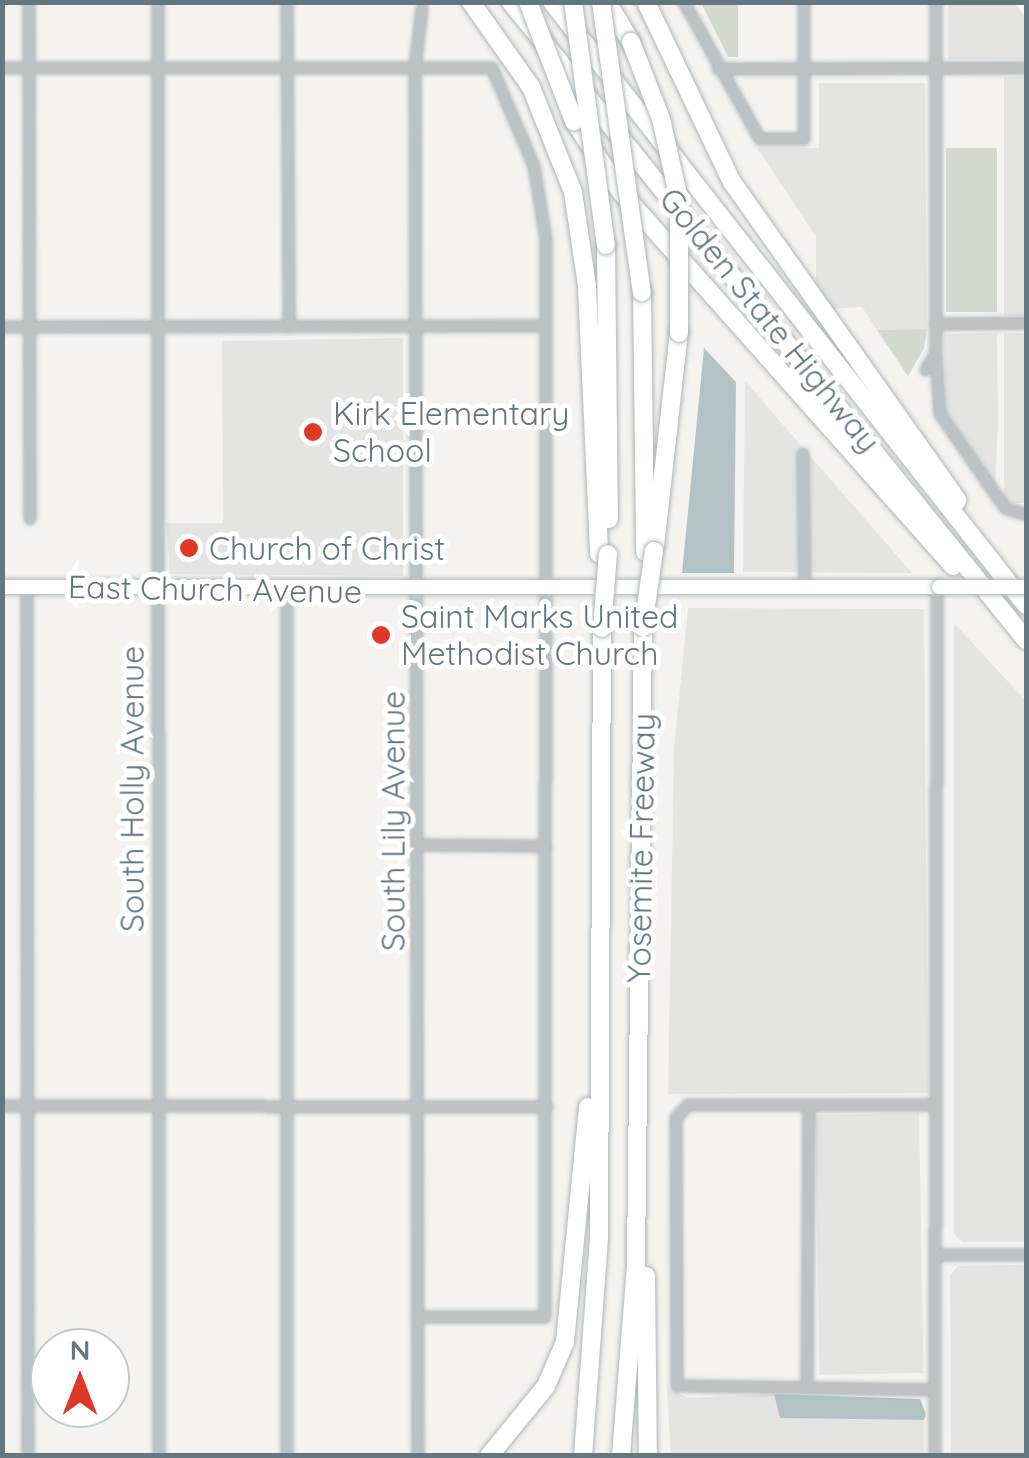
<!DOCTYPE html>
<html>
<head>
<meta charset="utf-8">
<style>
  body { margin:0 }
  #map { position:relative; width:1029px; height:1458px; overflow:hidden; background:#f4f3f0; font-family:Quicksand,sans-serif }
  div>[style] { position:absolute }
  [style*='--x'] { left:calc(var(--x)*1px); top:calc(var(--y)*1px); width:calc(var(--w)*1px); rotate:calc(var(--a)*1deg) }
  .built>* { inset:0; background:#e4e5e3; transform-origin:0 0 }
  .green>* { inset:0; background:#d4d9cf; transform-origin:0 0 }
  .water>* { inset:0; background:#b3c2c4 }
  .roads { filter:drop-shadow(0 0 2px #afb6b9) drop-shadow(0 0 2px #afb6b9) }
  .street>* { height:10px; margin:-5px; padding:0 5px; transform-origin:5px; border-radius:5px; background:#bdc2c4 }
  .secondary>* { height:14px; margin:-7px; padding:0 7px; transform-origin:7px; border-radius:7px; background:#fff }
  .highway>* { height:18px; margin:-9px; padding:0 9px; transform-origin:9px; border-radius:9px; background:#fff }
  .bridges { filter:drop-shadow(0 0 2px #afb6b9) drop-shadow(0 0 2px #afb6b9) }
  .secondary-bridge>* { height:14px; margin:-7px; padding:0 7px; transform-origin:7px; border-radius:7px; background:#fff }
  .highway-bridge>* { height:18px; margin:-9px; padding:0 9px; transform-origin:9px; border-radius:9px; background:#fff }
  .dots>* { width:28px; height:28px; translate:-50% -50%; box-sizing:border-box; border:5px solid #fff; border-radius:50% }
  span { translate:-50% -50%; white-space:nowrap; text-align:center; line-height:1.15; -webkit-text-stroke:10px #fff; paint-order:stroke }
  .street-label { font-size:32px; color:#647780 }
  .poi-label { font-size:32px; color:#647780 }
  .left { translate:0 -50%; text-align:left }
  .frame { position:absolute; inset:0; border:5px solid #647780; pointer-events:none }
  .north { position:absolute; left:30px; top:1328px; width:100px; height:100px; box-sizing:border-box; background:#fff; border:2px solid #c1c9cc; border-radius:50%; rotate:0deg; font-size:28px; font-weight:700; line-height:40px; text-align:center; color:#647780 }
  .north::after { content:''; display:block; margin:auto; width:35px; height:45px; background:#de3826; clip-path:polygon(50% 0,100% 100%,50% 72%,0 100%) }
</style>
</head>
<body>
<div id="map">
  <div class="built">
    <div style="clip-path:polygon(948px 3px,1014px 3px,1026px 17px,1026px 59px,948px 59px)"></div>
    <div style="left:1026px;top:77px;width:239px;height:22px;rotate:90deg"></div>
    <div style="clip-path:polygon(819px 83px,925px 83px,927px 329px,877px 330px,862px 307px,832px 309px,816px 283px,816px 237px,757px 148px,819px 148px)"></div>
    <div style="clip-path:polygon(997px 333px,998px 424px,995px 486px,946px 412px,944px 334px)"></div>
    <div style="left:1004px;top:333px;width:22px;height:170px"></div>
    <div style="clip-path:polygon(403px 338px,403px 576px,170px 574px,166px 523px,223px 523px,222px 341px)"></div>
    <div style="clip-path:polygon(745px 381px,912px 573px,743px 572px)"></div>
    <div style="clip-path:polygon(688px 608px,924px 609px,928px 1093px,668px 1094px,674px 749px)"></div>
    <div style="clip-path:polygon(954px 623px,1026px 701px,1026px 1242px,962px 1242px,954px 1234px)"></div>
    <div style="left:919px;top:1113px;width:260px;height:104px;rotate:89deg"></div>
    <div style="clip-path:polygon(1026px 1265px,1026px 1455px,951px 1455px,950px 1275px,958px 1266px)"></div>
    <div style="clip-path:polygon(667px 1388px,688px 1398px,774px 1394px,781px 1418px,924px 1420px,924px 1455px,671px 1455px)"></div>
  </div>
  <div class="green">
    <div style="clip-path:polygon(701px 3px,738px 3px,738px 57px,728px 57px)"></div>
    <div style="left:946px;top:148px;width:51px;height:164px"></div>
    <div style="clip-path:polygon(927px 329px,924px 348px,908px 376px,877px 330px)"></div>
  </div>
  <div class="water">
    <div style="clip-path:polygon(704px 348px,736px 382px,734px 573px,682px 573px)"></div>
    <div style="clip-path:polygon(774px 1394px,920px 1399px,926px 1414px,924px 1420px,780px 1418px)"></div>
  </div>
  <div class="roads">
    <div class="street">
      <div style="--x:29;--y:2;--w:517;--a:89.89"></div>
      <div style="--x:158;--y:2;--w:1454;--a:89.96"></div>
      <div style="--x:287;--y:2;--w:325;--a:89.6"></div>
      <div style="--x:684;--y:2;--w:157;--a:61"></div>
      <div style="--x:760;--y:139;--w:44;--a:0"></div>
      <div style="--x:804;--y:139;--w:137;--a:-90"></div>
      <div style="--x:2;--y:68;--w:490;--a:0"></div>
      <div style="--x:492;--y:68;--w:107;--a:66.8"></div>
      <div style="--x:534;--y:166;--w:75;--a:80.8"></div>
      <div style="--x:546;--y:240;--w:1077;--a:90.05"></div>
      <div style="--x:545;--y:1317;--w:128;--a:180"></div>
      <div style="--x:718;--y:69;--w:308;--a:-0.2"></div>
      <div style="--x:935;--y:324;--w:91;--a:-0.6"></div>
      <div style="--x:2;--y:327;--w:543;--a:-0.11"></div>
      <div style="--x:936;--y:354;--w:60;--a:86.2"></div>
      <div style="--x:940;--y:414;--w:114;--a:55.3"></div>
      <div style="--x:1005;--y:508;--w:22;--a:18"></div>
      <div style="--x:926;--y:370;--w:20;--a:-60"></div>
      <div style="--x:936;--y:353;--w:351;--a:-90"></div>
      <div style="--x:803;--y:454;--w:135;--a:89.2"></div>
      <div style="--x:27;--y:587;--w:869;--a:89.93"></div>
      <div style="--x:287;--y:590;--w:866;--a:90"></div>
      <div style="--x:419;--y:845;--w:127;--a:0.5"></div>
      <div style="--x:2;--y:1106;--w:545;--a:0.11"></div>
      <div style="--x:935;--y:1255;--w:91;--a:0"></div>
      <div style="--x:807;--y:1386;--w:281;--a:-89.6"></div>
      <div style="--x:935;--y:1390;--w:258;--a:-179.1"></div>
      <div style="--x:677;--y:1386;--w:268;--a:-90.2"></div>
      <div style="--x:676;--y:1118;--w:18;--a:-47"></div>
      <div style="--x:688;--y:1105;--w:248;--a:0"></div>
      <div style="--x:418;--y:1456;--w:1388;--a:-90.12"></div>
      <div style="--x:415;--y:68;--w:60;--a:-83.3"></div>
      <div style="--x:935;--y:1456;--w:869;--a:-89.87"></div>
    </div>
    <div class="secondary">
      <div style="--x:2;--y:587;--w:937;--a:0"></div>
    </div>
    <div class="highway">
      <div style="--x:471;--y:2;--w:104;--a:54.8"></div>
      <div style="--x:531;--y:87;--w:113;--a:68.2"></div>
      <div style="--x:573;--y:192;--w:95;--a:81.5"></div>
      <div style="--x:587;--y:286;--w:268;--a:87.4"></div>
      <div style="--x:511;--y:2;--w:820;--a:51.09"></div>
      <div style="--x:552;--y:2;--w:767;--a:51.83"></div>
      <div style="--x:607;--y:2;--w:47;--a:59"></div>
      <div style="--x:646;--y:2;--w:199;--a:64.5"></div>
      <div style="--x:732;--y:182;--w:390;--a:54.7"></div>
      <div style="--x:574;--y:121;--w:85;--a:56.5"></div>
      <div style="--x:621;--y:192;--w:500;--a:48.4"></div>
      <div style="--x:606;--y:245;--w:274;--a:89.4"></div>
      <div style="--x:642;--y:292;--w:260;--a:89.3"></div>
      <div style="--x:655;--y:546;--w:214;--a:-83.6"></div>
      <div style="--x:646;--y:1276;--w:180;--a:89.4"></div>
      <div style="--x:489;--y:1456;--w:90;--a:-50.8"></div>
      <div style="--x:546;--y:1386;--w:48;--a:-66.6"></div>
      <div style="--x:565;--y:1342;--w:236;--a:-84.4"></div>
      <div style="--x:583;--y:1456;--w:220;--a:-85.8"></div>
      <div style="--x:599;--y:1237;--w:609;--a:-89.72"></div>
      <div style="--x:621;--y:1456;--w:193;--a:-85.5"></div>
      <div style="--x:636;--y:1264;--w:637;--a:-89.37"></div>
    </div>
  </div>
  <div class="bridges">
    <div class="secondary-bridge">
      <div style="--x:939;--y:587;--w:87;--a:0"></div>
    </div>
    <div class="highway-bridge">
      <div style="--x:528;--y:2;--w:128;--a:68.9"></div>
      <div style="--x:573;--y:2;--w:245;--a:82.3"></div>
      <div style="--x:601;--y:2;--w:293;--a:82"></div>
      <div style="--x:631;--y:42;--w:83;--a:68.7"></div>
      <div style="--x:661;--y:119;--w:82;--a:77.3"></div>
      <div style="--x:679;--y:199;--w:134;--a:90"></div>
      <div style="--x:643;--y:627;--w:77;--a:-81.8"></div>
      <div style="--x:602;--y:628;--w:74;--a:-85.4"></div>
    </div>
  </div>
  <div class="dots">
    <div style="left:313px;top:432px;background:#de3826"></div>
    <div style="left:189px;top:548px;background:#de3826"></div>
    <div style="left:381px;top:635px;background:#de3826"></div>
  </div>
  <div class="street-label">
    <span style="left:770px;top:320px;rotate:51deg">Golden State Highway</span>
    <span style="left:215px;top:589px;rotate:1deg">East Church Avenue</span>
    <span style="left:132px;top:789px;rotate:-90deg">South Holly Avenue</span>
    <span style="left:393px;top:821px;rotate:-90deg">South Lily Avenue</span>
    <span style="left:641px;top:848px;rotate:-89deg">Yosemite Freeway</span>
  </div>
  <div class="poi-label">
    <span class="left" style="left:333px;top:432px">Kirk Elementary<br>School</span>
    <span class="left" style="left:209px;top:548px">Church of Christ</span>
    <span class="left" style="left:401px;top:635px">Saint Marks United<br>Methodist Church</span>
  </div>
  <div class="frame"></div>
  <div class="north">N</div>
</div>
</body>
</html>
